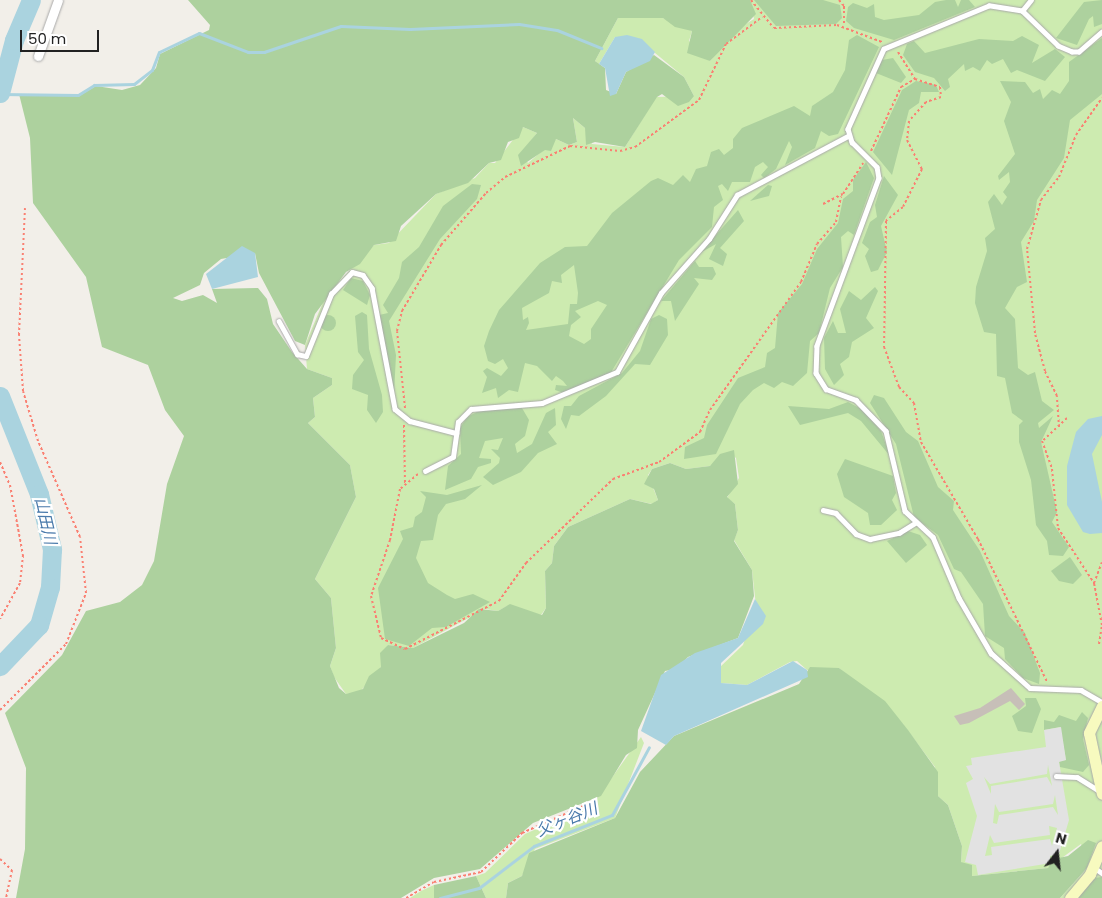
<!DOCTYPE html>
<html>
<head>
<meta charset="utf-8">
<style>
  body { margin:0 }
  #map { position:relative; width:1102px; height:898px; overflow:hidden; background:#f2efe9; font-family:Poppins,"Noto Sans JP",sans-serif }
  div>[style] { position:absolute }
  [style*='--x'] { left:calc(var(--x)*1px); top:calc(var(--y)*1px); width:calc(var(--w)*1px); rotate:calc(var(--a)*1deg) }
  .grass>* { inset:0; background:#cdebb0 }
  .forest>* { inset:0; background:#add19e }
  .round { border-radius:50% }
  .parking>* { inset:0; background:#e2e2e2 }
  .water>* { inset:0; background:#aad3df }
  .stream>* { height:3px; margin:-1.5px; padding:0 1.5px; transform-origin:1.5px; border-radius:1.5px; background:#aad3df }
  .river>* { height:19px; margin:-9.5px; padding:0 9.5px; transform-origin:9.5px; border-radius:9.5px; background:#aad3df }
  .building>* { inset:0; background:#c7bfb8 }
  .path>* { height:2px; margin-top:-1px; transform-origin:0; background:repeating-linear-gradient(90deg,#fa8072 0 2.5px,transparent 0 5px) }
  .roads { filter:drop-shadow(0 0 1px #a9a9a9) drop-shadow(0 0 1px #a9a9a9) }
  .lane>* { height:4.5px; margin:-2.25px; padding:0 2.25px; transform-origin:2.25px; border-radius:2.25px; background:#fff }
  .street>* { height:9px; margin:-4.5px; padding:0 4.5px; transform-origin:4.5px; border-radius:4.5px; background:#fff }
  .secondary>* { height:11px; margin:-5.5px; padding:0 5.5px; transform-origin:5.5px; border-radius:5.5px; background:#f7fabf }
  span { translate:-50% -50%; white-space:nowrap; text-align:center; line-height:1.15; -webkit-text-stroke:4.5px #fff; paint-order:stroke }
  .water-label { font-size:16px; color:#4a7aab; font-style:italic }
  .north { position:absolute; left:1032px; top:828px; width:50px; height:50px; -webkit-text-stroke:4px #fff; paint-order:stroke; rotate:16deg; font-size:14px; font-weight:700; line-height:20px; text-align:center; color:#222 }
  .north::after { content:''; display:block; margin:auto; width:18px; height:22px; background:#222; clip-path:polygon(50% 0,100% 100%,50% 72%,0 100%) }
  .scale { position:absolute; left:20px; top:30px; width:79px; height:22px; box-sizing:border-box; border:2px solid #222; border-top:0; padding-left:6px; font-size:15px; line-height:18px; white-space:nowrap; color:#222; -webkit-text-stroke:4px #fff; paint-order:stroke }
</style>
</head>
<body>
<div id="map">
  <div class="grass">
    <div style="clip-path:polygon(750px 0,1102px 0,1102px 898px,1060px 898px,1087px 868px,1081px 844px,1048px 868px,972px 876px,961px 862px,962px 846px,948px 805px,938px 796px,935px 767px,902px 723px,839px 668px,807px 670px,797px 661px,790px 662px,747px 685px,721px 683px,719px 668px,743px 645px,756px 606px,752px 570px,734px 540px,738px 530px,735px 504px,727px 498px,739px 478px,736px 458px,730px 453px,710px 466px,686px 469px,670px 463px,652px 469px,648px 475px,658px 500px,652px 504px,630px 499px,568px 527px,554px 546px,552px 563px,545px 571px,546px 608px,541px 615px,507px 606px,498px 611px,485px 609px,413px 648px,388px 645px,381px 667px,359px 693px,346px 694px,334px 677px,330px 666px,336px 648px,331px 598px,315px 579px,356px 497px,350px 465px,308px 423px,315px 417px,313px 398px,332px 385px,332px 378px,307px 369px,305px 345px,326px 295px,374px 245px,389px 243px,436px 194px,475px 178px,489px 163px,495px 163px,523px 127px,537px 133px,522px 152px,528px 163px,556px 139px,569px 145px,577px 142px,573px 118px,585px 128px,592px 144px,625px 147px,656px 97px,694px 96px,684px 77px,643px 43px,615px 37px,599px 64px,595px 61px,618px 18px,663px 18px,692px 31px,689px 41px,710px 61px,739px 28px,754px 19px)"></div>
    <div style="clip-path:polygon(641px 737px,644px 743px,615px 818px,535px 849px,522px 876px,508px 883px,506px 898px,486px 898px,476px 876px,485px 873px,525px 834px,593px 804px)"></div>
    <div style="clip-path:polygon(434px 885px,434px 898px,410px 898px,421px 891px)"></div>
  </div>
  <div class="forest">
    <div style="clip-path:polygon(188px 0,750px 0,756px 14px,710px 61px,687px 53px,692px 31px,675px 27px,663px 18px,618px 18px,595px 61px,605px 68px,606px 90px,616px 94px,626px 72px,654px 55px,684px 77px,694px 96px,689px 102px,678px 106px,662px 94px,657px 97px,625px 147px,595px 142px,586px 145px,585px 128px,573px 118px,577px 142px,569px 145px,556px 139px,551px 151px,545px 150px,521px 166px,518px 155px,537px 133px,523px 127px,519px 138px,508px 142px,501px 160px,489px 163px,468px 183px,436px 194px,401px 226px,396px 241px,374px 245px,360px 264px,346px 272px,315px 314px,305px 345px,295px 341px,259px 273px,255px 253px,221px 259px,204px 273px,200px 285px,173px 298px,182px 301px,203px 295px,217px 303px,212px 289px,258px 288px,267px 299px,273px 324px,292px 352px,307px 369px,332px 378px,332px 385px,313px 398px,315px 417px,308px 423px,350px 465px,356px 497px,315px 579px,331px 598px,336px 648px,330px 666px,339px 688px,346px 694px,363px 689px,369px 676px,381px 667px,380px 653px,388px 645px,413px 648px,464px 623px,479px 609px,498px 611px,510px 604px,542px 615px,546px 608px,545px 571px,552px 563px,554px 546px,568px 527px,630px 499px,651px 504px,658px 500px,654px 489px,644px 484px,652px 469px,670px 463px,686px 469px,710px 466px,720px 454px,734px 450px,738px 484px,727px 497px,735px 504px,738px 530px,734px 541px,752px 570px,754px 596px,738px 638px,688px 657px,676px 669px,665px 671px,638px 730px,637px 748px,626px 755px,601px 796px,533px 823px,480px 869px,434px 878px,401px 898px,16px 898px,25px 849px,26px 768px,5px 713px,62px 655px,86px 611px,120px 602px,142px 585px,154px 561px,167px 484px,184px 436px,165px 410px,148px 365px,102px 347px,86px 277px,33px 203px,30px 138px,19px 94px,79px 96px,96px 86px,122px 90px,140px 85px,156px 68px,160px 54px,209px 30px,210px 25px)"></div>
    <div style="clip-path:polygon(754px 0,823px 0,840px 5px,842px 18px,836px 24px,776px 26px)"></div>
    <div style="clip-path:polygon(946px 0,955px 0,958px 7px,961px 0,969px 0,975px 7px,894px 40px,854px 28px,846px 21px,848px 7px,853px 3px,867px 8px,874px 4px,875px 17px,884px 20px,919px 15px,935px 2px)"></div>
    <div style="clip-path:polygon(1102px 0,1102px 24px,1094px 27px,1093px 16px,1089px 19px,1077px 45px,1056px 38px,1084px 2px)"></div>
    <div style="clip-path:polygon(evenodd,857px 35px,879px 47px,838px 134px,829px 136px,821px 131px,815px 148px,785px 165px,792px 147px,789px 141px,776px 169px,764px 178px,761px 175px,768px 167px,763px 162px,755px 167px,750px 182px,732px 182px,728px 191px,722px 184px,718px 186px,723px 200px,714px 207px,712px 227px,679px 260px,610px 374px,564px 393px,555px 390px,556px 385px,567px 386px,563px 381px,556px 376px,552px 381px,537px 366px,525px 363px,518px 392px,509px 390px,498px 398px,496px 388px,482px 393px,487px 377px,483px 371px,487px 368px,501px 376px,508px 368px,503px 359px,495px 364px,488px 361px,484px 346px,489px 331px,499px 310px,540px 263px,565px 247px,587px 246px,612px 213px,651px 181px,658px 178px,673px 185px,683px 175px,690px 182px,696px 169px,707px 166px,711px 152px,719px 149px,724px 155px,733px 148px,733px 139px,742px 128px,794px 106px,810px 116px,812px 106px,833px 92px,845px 70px,849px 40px,857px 35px,574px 265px,578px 293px,577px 304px,570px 304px,568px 324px,526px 330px,529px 323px,528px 317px,523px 320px,522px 308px,549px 293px,552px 281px,562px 283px,561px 275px,574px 265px,857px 35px,598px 301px,607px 305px,591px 329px,591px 339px,584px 344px,569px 336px,571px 325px,581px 317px,575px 311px,598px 301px)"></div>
    <div style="clip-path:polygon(1022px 36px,1039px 45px,1032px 63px,1055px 49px,1065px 57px,1045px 81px,1017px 70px,1011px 73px,1003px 59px,992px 64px,987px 60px,980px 71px,973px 67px,965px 71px,964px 64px,948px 79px,950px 87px,945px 91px,934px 78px,915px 72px,903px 55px,907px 44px,914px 41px,925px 53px,979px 39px,1013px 41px)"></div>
    <div style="clip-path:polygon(1102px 38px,1102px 94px,1070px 120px,1064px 158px,1037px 200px,1034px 221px,1021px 242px,1027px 282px,1017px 287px,1005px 308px,1015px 319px,1018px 368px,1028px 375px,1035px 372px,1042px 401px,1054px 410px,1038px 423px,1039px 428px,1053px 416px,1041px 442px,1057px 512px,1052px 522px,1069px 547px,1063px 556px,1049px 555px,1047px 541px,1036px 525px,1031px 480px,1019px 442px,1019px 425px,1023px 421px,1012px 413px,1005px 378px,997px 376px,996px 334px,984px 332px,975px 303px,976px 287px,987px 251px,985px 238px,995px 229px,988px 202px,994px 194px,1002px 205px,1007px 197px,1003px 192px,1010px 182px,1009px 172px,999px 180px,998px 176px,1015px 154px,1004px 121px,1011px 102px,1000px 81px,1025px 82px,1033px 93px,1040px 89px,1043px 99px,1052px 90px,1060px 94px,1069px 81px,1069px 62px)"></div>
    <div style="clip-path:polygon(893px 58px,906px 77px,901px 83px,876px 73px,882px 60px)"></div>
    <div style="clip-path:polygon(916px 81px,936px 85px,939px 92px,921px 92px,919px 103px,909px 110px,892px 175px,873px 152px,902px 90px)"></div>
    <div style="clip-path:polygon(866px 162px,874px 178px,854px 235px,848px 231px,841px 237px,843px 267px,830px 288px,819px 333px,810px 341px,807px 373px,793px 386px,782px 382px,774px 388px,764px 383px,753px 390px,740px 404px,716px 454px,684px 459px,685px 447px,704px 438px,707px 425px,738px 378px,765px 367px,767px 353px,775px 348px,778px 313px,802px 284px,817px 249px,838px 223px,843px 199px,853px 191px,853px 180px)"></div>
    <div style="clip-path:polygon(884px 176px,898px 195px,881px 226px,887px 252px,878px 270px,871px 272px,865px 256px,869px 249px,862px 243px,870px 222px,877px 217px,875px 205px)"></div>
    <div style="clip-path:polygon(472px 184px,481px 185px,477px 199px,440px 239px,389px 321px,396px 355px,394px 394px,379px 315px,388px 313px,383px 305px,399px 278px,402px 262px,419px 247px,443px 206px)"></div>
    <div style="clip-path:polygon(768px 185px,772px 186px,769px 196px,750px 201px)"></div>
    <div style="clip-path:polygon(738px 210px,744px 221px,720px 248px,727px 254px,723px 266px,709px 259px,716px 244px,700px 253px)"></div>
    <div style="clip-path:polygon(695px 261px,699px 267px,713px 267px,716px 274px,712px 280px,694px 278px,699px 284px,675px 321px,671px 301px,661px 301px)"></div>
    <div style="clip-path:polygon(351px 278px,363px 281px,370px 295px,367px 305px,343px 290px)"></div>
    <div style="clip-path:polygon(875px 287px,878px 291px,866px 318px,874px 328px,852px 342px,849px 357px,840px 364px,844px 375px,834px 385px,825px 369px,824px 338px,833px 321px,838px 333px,846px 333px,840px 309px,849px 291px,861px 300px)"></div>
    <div style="clip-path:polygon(362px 312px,367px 315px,369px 349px,382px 395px,383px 412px,376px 423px,367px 410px,368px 395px,352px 389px,353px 375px,364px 360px,358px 352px,355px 316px)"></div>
    <div class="round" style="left:320px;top:315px;width:16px;height:16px"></div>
    <div style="clip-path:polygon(659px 315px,667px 319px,668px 335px,650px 365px,635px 364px,606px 396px,579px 416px,571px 415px,566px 429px,561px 419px,564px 406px,571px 406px,579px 396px,622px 373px,640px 351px,651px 319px)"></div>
    <div style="clip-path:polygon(874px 395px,884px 398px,906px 432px,918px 441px,938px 487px,954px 501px,953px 510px,980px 551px,1009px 616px,1025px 633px,1040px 673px,1039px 684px,1023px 678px,1005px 659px,1004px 648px,985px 636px,983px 604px,961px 572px,954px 569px,938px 535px,914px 517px,896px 444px,870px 403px)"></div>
    <div style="clip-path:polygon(848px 402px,863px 410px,881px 431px,890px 456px,861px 421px,848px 413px,800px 425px,788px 406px,829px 409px)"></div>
    <div style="clip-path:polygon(522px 408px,529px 420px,525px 436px,515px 444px,517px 453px,532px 444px,546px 413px,555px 408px,556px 425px,548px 432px,557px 444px,538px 453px,521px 472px,493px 485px,483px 477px,499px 463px,500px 458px,491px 449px,498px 450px,503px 438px,485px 441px,479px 458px,491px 459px,491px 463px,478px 467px,471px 479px,445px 490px,448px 466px,461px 454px,460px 428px,467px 417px,481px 410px)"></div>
    <div style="clip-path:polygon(845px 459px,893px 476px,896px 493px,892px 500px,897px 510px,881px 525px,870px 525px,868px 513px,844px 497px,837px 474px)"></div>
    <div style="clip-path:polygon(482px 485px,465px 499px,446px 504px,438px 515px,433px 540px,421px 541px,416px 558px,428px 583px,447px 595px,455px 599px,473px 594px,490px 602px,446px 627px,432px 628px,409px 646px,385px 639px,378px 588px,403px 539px,400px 531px,413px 527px,415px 517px,422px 512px,426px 497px,420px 491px,447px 495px)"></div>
    <div style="clip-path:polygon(908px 531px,920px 535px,927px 545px,906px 563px,887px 541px)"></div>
    <div style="clip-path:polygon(1070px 557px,1082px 575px,1073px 584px,1059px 581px,1051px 571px)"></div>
    <div style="clip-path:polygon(810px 667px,839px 668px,885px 701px,908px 730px,938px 772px,938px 796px,948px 805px,962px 846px,961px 862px,972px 865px,972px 876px,1048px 868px,1054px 859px,1068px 856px,1088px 840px,1096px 843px,1087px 868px,1060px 898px,506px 898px,508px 883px,522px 876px,529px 853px,615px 818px,640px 772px,674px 736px,799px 684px)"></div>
    <div style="clip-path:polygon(1025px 698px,1036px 698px,1041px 709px,1032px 733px,1018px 731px,1012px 716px,1026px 706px)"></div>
    <div style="clip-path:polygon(1082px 712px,1088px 718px,1083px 739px,1089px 765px,1083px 772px,1060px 767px,1059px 761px,1066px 760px,1060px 727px,1044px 730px,1044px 720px,1054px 722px,1059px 715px,1076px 721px)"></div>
    <div style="clip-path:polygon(476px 876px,486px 898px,434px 898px,434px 885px)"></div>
    <div style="clip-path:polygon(1102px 877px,1102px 898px,1076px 898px,1094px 878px)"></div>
  </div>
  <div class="parking">
    <div style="clip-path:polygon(evenodd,1061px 727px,1066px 760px,1059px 762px,1069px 820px,1059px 854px,1050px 856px,1051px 863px,978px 875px,976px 865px,965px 862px,977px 816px,966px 783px,973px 779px,966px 766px,972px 765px,971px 758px,1046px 747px,1044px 730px,1061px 727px,1048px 765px,1052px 786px,1047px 777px,991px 786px,991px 794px,984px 777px,990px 784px,1047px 774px,1048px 765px,1061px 727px,1055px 795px,1058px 815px,1053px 807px,999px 815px,997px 824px,993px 823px,995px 804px,999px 812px,1053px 804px,1055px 795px,1061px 727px,1049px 826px,1057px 828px,1052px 846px,1050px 839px,991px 847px,992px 855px,985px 856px,990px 835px,994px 843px,1050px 835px,1049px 826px)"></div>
  </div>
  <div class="water">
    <div style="clip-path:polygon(627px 35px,642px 39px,655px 52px,650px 61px,626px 72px,616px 94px,610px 96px,605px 68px,599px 64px,615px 37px)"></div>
    <div style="clip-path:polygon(242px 246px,255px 253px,258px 277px,212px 289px,206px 274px)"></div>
    <div style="clip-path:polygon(1102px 416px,1102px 435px,1092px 454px,1102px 502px,1102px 533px,1090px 534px,1083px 532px,1067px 505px,1067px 466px,1076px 432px,1088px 419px)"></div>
    <div style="clip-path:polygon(755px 599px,766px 616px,763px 624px,721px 663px,721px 683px,747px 685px,793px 661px,807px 670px,808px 677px,674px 736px,666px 745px,641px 731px,661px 675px,695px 653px,738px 638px)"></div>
  </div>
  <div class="stream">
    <div style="--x:0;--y:94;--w:78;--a:0.7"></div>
    <div style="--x:78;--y:95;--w:19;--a:-32"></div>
    <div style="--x:94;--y:85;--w:40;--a:-1.4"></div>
    <div style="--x:134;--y:84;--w:23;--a:-38"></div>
    <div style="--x:152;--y:70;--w:19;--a:-69"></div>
    <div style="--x:159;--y:52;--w:44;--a:-25.4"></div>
    <div style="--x:199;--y:33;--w:53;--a:21.2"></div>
    <div style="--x:248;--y:52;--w:16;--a:0"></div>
    <div style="--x:264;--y:52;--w:81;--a:-18.7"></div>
    <div style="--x:341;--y:26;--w:69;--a:2.5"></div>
    <div style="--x:410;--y:29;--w:109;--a:-2.6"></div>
    <div style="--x:519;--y:24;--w:38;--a:9"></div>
    <div style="--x:557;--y:30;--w:48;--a:22.2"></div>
    <div style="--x:440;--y:898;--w:40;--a:-14.4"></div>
    <div style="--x:479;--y:888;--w:69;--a:-37.4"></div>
    <div style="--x:534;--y:846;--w:84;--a:-21.7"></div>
    <div style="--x:612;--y:815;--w:77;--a:-61.4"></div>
  </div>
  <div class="river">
    <div style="--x:0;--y:93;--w:55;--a:-75.2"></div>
    <div style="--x:14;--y:40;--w:43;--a:-67"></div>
    <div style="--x:0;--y:396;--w:105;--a:68.3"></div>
    <div style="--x:39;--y:494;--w:57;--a:76.7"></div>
    <div style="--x:52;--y:549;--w:38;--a:93"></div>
    <div style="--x:50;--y:587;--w:40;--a:106"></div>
    <div style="--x:39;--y:625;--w:57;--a:133.6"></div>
  </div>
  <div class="building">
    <div style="clip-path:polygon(1011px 688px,1025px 704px,1019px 710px,1010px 701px,969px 723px,960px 725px,954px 716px,980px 708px)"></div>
  </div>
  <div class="path">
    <div style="--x:751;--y:0;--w:36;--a:51"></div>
    <div style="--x:774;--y:28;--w:63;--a:-2.7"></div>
    <div style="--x:837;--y:25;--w:48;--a:20.7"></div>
    <div style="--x:839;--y:0;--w:8;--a:50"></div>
    <div style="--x:844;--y:6;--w:20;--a:90"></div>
    <div style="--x:898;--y:52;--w:32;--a:58"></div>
    <div style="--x:871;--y:151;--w:71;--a:-64.9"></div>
    <div style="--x:901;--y:87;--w:16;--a:-30"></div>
    <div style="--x:915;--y:79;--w:26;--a:18"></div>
    <div style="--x:940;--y:87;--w:10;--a:84"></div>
    <div style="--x:941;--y:97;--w:16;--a:162"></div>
    <div style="--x:926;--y:102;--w:25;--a:132"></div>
    <div style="--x:909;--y:121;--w:19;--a:96"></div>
    <div style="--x:907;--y:140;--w:33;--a:63"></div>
    <div style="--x:922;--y:169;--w:42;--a:116.6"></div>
    <div style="--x:903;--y:207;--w:22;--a:141"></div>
    <div style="--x:886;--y:221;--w:126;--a:90.9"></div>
    <div style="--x:884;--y:347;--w:43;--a:69.4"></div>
    <div style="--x:899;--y:387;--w:22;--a:47"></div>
    <div style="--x:914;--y:403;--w:40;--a:80"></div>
    <div style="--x:921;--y:442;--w:113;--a:59.6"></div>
    <div style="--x:978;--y:539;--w:159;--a:64.2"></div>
    <div style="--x:823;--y:204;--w:22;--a:-27"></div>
    <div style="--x:843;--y:194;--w:37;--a:-57"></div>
    <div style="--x:405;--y:408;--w:77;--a:-95.9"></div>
    <div style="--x:397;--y:331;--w:21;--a:-76"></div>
    <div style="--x:402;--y:311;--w:77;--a:-59.4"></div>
    <div style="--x:441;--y:245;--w:69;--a:-49.1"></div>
    <div style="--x:486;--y:193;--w:25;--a:-40"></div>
    <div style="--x:505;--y:177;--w:72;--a:-25.5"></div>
    <div style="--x:570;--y:146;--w:50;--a:5.7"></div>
    <div style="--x:620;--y:151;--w:16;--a:-15"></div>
    <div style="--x:635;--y:147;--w:79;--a:-36.3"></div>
    <div style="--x:699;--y:100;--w:62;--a:-64.3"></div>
    <div style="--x:726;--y:44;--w:45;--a:-36.9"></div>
    <div style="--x:1067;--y:418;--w:34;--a:137"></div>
    <div style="--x:1042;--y:441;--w:30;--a:70"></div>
    <div style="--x:1052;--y:469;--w:59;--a:84.2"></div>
    <div style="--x:1058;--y:528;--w:66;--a:56.8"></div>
    <div style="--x:404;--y:425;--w:58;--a:89"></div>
    <div style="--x:1059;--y:427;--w:31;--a:-94"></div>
    <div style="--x:1057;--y:396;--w:28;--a:-116"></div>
    <div style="--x:1045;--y:371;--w:39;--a:-105"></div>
    <div style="--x:1035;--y:333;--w:84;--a:-95.4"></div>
    <div style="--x:1027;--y:249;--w:51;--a:-74.1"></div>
    <div style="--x:1041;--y:200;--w:29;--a:-52"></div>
    <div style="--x:1059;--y:177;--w:45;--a:-68"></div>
    <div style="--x:1076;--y:135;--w:45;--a:-54.9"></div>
    <div style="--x:0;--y:462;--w:25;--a:67"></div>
    <div style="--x:10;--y:485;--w:71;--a:79.5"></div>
    <div style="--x:23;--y:555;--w:28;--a:96"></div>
    <div style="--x:20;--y:583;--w:41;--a:119.1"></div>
    <div style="--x:418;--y:474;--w:23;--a:140"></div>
    <div style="--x:400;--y:489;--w:52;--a:101.1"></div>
    <div style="--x:390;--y:540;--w:59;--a:108.7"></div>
    <div style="--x:371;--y:596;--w:43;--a:76.6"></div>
    <div style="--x:381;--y:638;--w:26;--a:25"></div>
    <div style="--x:405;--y:649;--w:106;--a:-27.1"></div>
    <div style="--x:499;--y:601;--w:47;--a:-54.6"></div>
    <div style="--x:526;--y:563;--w:121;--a:-44"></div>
    <div style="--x:613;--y:479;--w:49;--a:-20.3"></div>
    <div style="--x:659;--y:462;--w:51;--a:-36.2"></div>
    <div style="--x:700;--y:432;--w:24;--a:-66"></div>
    <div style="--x:710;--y:410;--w:157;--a:-54.6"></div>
    <div style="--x:801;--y:282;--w:41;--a:-67.2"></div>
    <div style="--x:817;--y:244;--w:29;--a:-49"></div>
    <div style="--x:836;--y:222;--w:26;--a:-79"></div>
    <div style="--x:1099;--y:644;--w:19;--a:-81"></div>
    <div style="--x:1102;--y:625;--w:43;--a:-100.8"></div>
    <div style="--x:1094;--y:583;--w:22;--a:-69"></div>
    <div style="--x:0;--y:710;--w:93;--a:-45"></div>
    <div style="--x:66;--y:644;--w:55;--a:-68.6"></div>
    <div style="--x:86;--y:593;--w:56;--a:-96.1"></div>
    <div style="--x:80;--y:537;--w:105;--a:-113.6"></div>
    <div style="--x:38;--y:441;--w:52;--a:-106.7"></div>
    <div style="--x:23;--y:391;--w:56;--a:-94.1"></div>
    <div style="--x:19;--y:335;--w:127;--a:-87.3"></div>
    <div style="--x:0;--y:859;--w:16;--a:43"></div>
    <div style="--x:12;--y:870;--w:29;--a:102"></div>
    <div style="--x:406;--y:898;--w:32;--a:-30"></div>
    <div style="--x:434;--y:882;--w:48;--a:-12"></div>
    <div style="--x:481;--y:872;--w:57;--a:-43.6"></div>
    <div style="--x:522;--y:833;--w:77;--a:-23.9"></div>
  </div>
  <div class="roads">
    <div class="lane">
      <div style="--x:1022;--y:11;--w:14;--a:-51"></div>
      <div style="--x:1102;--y:32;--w:30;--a:139"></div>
      <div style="--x:1079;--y:52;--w:7;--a:180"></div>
      <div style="--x:1072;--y:52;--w:15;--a:-157"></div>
      <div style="--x:1058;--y:46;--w:50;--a:-135.8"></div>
      <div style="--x:1022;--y:11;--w:33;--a:-171"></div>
      <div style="--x:989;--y:6;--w:113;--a:157.7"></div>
      <div style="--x:884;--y:49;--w:88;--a:114.2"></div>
      <div style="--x:848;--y:129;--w:14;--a:73"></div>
      <div style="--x:852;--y:142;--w:35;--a:45"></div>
      <div style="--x:877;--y:167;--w:11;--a:80"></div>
      <div style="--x:879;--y:178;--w:179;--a:110.3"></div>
      <div style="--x:817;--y:346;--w:27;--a:92"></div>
      <div style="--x:816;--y:373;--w:19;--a:58"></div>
      <div style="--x:826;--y:389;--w:32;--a:20"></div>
      <div style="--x:856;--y:400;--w:43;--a:45.9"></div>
      <div style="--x:886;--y:431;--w:82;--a:76.6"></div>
      <div style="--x:905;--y:511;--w:38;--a:43"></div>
      <div style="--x:933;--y:537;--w:66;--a:66.9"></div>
      <div style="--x:959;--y:598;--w:64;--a:59.8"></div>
      <div style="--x:991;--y:653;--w:52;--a:41.9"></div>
      <div style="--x:1030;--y:688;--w:51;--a:2.2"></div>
      <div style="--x:1081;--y:690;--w:24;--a:30"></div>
      <div style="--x:279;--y:321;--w:38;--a:61"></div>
      <div style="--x:297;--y:354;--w:9;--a:13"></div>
      <div style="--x:306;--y:356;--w:67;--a:-68"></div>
      <div style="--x:331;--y:294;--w:30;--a:-46"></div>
      <div style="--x:352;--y:272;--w:11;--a:15"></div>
      <div style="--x:363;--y:275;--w:16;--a:55"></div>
      <div style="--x:372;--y:288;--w:123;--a:79.2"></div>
      <div style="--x:395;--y:409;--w:19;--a:39"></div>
      <div style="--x:410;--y:421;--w:48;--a:14.6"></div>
      <div style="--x:425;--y:471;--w:31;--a:-27"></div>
      <div style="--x:453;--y:457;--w:35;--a:-82"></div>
      <div style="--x:458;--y:422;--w:18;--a:-45"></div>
      <div style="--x:471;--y:409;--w:71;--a:-4.8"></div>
      <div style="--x:542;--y:403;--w:81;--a:-22.5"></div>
      <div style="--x:617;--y:372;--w:90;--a:-60.9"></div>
      <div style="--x:661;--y:293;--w:72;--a:-48.4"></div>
      <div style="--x:709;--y:239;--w:52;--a:-57.5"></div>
      <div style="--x:737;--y:195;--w:126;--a:-28"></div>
      <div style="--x:823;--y:510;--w:13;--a:13"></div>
      <div style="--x:836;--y:513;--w:29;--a:46"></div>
      <div style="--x:856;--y:534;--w:15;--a:20"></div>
      <div style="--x:870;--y:539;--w:30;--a:-12"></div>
      <div style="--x:899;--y:533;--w:19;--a:-32"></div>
      <div style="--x:1056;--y:776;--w:21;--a:3"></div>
      <div style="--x:1077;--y:777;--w:25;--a:32"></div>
      <div style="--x:1095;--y:868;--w:9;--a:36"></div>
    </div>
    <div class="street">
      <div style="--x:38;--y:56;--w:59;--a:-70.3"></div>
    </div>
    <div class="secondary">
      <div style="--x:1102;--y:706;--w:30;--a:116"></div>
      <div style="--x:1089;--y:733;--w:62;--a:78"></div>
      <div style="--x:1070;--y:898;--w:31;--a:-50"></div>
      <div style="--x:1090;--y:874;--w:30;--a:-67"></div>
    </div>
  </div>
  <div class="water-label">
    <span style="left:45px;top:521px;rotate:77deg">山田川</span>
    <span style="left:567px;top:820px;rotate:-22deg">父ヶ谷川</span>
  </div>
  <div class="north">N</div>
  <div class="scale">50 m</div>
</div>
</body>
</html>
